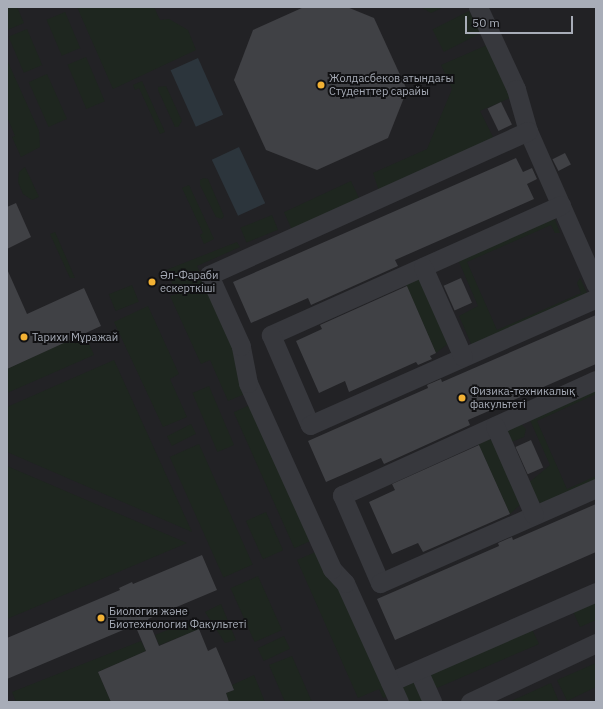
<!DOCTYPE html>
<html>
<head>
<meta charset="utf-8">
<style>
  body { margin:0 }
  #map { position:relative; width:603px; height:709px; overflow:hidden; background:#161618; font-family:"IBM Plex Sans",sans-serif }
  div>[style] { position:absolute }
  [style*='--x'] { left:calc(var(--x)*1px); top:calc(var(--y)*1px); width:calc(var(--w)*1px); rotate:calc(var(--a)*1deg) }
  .built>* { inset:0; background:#222225; transform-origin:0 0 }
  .green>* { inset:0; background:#1e261f; transform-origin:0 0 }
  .water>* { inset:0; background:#2c353c; transform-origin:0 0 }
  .building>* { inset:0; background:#404145; transform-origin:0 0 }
  .minor>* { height:19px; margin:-9.5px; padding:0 9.5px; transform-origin:9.5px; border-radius:9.5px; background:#37383d }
  .dots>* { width:11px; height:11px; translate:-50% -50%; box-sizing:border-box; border:2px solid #111113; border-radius:50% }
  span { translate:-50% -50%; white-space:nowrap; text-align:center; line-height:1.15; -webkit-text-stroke:4px #111113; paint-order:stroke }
  .poi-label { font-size:11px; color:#a8adb8 }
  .left { translate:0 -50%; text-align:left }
  .frame { position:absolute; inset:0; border:8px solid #a8adb8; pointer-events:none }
  .scale { position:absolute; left:465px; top:16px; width:108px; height:18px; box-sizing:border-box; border:2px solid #a8adb8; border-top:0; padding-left:5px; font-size:12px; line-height:14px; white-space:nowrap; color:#a8adb8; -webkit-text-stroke:3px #111113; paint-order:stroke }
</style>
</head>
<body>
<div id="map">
  <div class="built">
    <div style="left:7px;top:7px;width:589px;height:695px"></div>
  </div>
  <div class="green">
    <div style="clip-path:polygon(7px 7px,17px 7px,24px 23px,7px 30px)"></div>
    <div style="clip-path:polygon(77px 7px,154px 7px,160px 20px,169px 19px,188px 30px,196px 50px,113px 89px)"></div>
    <div style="clip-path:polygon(421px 7px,444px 7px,431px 13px)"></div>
    <div style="left:469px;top:11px;width:25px;height:41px;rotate:63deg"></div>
    <div style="left:65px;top:12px;width:39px;height:20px;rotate:67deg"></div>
    <div style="left:27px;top:29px;width:39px;height:20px;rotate:67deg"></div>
    <div style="clip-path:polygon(487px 45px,512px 97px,480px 111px,495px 141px,380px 194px,373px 173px,427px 149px,452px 89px,441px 65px)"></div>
    <div style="left:86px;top:57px;width:48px;height:20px;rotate:67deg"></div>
    <div style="clip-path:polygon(7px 60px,39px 131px,40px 147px,21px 157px,12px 137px,15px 136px,7px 117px)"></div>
    <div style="left:47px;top:74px;width:49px;height:20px;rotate:66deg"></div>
    <div style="clip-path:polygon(142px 81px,165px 132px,160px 134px,139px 88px,135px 90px,133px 85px)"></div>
    <div style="clip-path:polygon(166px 86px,182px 121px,178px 127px,175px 127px,158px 90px,158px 87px)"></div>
    <div style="clip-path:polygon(25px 167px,39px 197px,32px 200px,23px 194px,18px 182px,19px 172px)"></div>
    <div style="clip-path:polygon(204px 178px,208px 179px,224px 216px,222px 219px,216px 217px,200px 185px,200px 180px)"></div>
    <div style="left:351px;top:181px;width:19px;height:74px;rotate:65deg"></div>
    <div style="clip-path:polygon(189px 185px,214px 239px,204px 244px,200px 235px,203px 233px,182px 188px)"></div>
    <div style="left:272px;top:215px;width:16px;height:34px;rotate:68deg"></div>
    <div style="clip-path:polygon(554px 217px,560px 233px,555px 233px,551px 225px,467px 262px,497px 330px,581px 293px,577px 283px,580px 278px,588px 295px,472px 346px,459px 316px,478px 306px,459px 262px,460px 257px)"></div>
    <div style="clip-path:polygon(55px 232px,75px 278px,70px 278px,50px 234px)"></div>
    <div style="clip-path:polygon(237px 242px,240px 247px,197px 266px,238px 356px,247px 393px,228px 401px,210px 360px,201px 364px,170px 296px,177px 294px,166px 270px)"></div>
    <div style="clip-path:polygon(403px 278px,420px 280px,449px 343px,436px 353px)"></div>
    <div style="left:132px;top:285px;width:18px;height:25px;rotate:68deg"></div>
    <div style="clip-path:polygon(148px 306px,179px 374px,170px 379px,187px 417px,163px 427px,114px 322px)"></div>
    <div style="clip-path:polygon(84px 333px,94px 355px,7px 393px,7px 369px)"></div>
    <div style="clip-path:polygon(114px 360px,192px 532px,7px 452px,7px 407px)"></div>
    <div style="left:209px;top:386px;width:64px;height:18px;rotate:67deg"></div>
    <div style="clip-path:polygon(596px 389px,596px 394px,537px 421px,567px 489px,596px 476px,596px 482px,546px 505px,532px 499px,526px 485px,550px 465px,529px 418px)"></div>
    <div style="left:252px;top:404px;width:149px;height:20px;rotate:66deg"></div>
    <div style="clip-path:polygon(519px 422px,526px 429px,524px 437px,509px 443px,504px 431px)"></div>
    <div style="left:191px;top:424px;width:11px;height:27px;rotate:63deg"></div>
    <div style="clip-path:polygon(476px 439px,494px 440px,522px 503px,510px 514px)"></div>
    <div style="left:199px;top:444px;width:132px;height:32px;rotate:66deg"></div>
    <div style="clip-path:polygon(7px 466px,187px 543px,7px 619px)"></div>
    <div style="left:266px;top:512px;width:42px;height:22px;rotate:66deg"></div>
    <div style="clip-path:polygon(318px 551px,338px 583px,389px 696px,383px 698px,379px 689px,358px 698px,297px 560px)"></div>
    <div style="left:258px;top:576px;width:59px;height:30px;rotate:66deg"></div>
    <div style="clip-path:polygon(596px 598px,596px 620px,580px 627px,572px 609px)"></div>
    <div style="clip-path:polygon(221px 604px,236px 640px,225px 643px,205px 612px)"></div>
    <div style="left:195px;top:619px;width:11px;height:43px;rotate:68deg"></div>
    <div style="clip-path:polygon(531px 627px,539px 644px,437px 688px,430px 681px,431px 672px)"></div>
    <div style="left:284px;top:636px;width:14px;height:29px;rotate:65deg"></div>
    <div style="clip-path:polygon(141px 641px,146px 651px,98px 672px,111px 702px,16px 702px,12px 692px)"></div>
    <div style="clip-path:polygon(292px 656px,312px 702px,285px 702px,269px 665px)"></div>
    <div style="clip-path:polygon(596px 663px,596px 687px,567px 701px,557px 680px)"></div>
    <div style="clip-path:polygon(254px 675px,265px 702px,229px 702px,226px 693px,234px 690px,232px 685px)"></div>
    <div style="clip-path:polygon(411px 681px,416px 684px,424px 702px,405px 702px,400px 686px)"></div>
    <div style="clip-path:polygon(551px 683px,559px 702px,509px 702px)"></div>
  </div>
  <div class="water">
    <div style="left:198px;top:58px;width:62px;height:30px;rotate:66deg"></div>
    <div style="left:239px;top:147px;width:62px;height:30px;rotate:65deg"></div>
  </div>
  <div class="building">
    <div style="clip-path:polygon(304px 7px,347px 7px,374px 18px,407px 90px,388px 138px,317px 170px,266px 150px,234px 80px,253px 30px)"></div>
    <div style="left:501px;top:102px;width:25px;height:15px;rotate:64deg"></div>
    <div style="left:565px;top:153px;width:13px;height:14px;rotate:63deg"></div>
    <div style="clip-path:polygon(516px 158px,523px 172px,532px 168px,537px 179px,527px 184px,534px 199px,395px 260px,398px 266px,311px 305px,308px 298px,251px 323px,233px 282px)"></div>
    <div style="clip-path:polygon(16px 203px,31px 237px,7px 249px,7px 207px)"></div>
    <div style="clip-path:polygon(7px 269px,27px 314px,84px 288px,101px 326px,7px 369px)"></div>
    <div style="left:461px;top:278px;width:27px;height:19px;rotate:66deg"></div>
    <div style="clip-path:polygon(407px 286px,436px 353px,430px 356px,432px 359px,418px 365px,416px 362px,349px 392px,345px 381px,319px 393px,296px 341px,322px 329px,320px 325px)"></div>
    <div style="clip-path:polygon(596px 315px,596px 364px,468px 420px,470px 425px,384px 464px,381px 458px,326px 482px,308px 441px,428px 388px,427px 385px,441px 379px,442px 382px)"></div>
    <div style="left:531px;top:440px;width:30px;height:17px;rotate:66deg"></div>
    <div style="clip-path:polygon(479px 445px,510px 514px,423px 552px,418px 543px,392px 554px,369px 502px,395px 490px,392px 484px)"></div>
    <div style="clip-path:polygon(596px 504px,596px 552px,395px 640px,377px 599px,499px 546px,498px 543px,512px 537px,513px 540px)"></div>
    <div style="clip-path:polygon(202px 555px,217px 590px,148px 619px,159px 646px,199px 629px,208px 651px,216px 647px,225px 668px,234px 690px,226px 693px,229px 702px,111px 702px,98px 672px,146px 651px,135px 625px,7px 679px,7px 638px,120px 590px,119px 588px,132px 582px,133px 584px)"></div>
  </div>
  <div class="minor">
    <div style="--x:478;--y:7;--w:90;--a:65.1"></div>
    <div style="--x:516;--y:89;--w:44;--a:74.1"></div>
    <div style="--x:528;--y:131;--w:168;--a:66.2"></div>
    <div style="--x:561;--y:205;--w:318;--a:155.9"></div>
    <div style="--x:271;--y:335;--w:98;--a:66.6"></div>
    <div style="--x:310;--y:425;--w:313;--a:-23.9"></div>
    <div style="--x:423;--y:267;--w:98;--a:66"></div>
    <div style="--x:596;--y:380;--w:279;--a:155.6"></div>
    <div style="--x:342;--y:495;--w:96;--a:66.6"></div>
    <div style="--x:380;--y:583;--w:236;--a:-23.7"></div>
    <div style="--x:495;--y:426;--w:97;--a:66.3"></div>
    <div style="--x:418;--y:670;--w:35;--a:66"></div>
    <div style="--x:390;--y:682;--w:225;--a:-23.6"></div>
    <div style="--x:399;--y:702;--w:131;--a:-114.4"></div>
    <div style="--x:345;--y:583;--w:19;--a:-133"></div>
    <div style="--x:332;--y:569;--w:204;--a:-114.3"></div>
    <div style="--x:248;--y:383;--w:38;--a:-101"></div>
    <div style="--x:241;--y:346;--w:78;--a:-114.3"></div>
    <div style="--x:209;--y:275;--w:350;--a:-24.3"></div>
    <div style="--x:470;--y:702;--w:139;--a:-25.1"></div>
  </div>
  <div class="dots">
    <div style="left:321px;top:85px;background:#f2b134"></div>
    <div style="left:152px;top:282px;background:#f2b134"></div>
    <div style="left:24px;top:337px;background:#f2b134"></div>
    <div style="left:462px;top:398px;background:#f2b134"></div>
    <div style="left:101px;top:618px;background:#f2b134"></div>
  </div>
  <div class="poi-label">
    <span class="left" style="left:329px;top:85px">Жолдасбеков атындағы<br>Студенттер сарайы</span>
    <span class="left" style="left:160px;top:282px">Әл-Фараби<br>ескерткіші</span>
    <span class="left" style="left:32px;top:337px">Тарихи Мұражай</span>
    <span class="left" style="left:470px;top:398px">Физика-техникалық<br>факультеті</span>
    <span class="left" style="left:109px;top:618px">Биология және<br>Биотехнология Факультеті</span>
  </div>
  <div class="frame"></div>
  <div class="scale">50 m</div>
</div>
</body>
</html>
